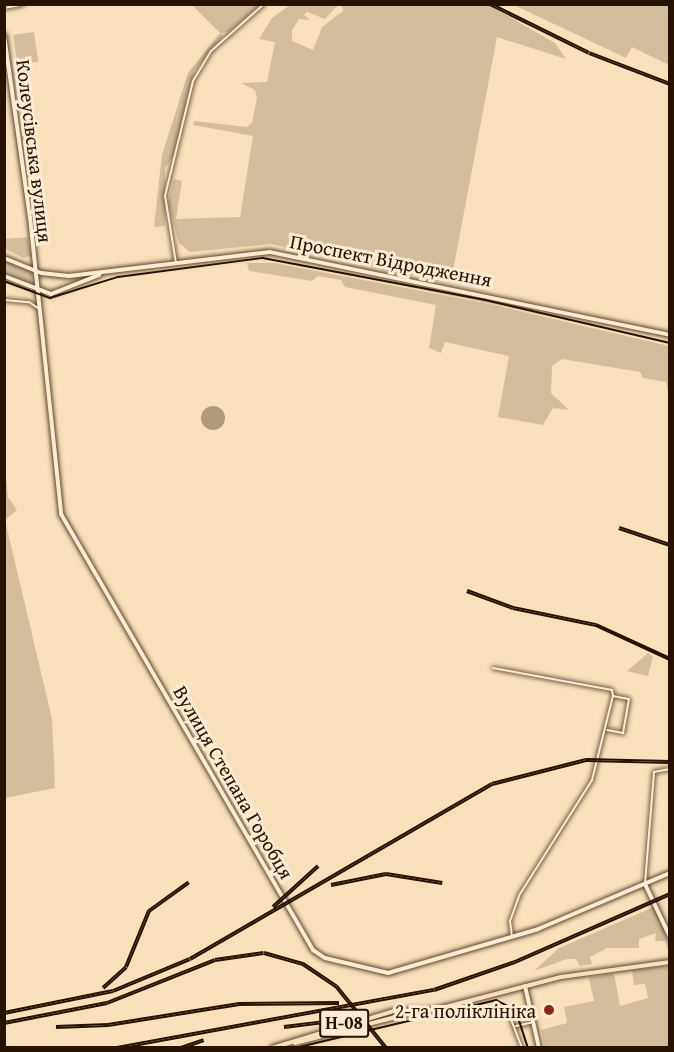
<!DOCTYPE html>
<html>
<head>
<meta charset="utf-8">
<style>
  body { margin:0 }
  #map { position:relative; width:674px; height:1052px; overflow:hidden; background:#f8e0ba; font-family:"Gentium Book Plus",serif }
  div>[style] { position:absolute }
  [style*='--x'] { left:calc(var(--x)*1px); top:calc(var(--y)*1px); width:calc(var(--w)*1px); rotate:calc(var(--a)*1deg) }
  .green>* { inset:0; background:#d4bd9a; transform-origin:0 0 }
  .water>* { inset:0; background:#b09a7b }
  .round { border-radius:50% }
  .roads { filter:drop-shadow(0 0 2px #5a462e) drop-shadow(0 0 2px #5a462e) }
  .street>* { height:2px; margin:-1px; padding:0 1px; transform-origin:1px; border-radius:1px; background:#faebd2 }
  .secondary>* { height:4px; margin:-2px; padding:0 2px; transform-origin:2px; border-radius:2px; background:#faebd2 }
  .primary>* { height:4px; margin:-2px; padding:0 2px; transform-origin:2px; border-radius:2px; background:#f8e0ba }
  .tram>* { height:1.5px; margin:-0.75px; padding:0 0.75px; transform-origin:0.75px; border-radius:0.75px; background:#251200 }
  .rail>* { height:4px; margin-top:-2px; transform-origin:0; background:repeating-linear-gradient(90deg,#faebd2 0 4.5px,#251200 0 9px); box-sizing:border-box; border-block:2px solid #251200 }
  .dots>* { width:16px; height:16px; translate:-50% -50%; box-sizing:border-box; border:3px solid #faebd2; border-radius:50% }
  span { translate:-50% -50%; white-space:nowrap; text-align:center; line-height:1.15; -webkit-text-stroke:6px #faebd2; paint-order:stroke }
  .shield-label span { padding:2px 4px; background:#faebd2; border:2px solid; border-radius:4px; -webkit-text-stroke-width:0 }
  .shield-label { font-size:18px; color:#251200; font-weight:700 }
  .street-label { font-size:20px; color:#251200 }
  .poi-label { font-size:20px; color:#251200 }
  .right { translate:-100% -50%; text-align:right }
  .frame { position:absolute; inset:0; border:6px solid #251200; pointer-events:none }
</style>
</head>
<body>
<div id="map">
  <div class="green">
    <div style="clip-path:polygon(192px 5px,260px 5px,229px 32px,221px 33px,223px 36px,194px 71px,175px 153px,165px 168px,165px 226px,154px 227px,162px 155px,188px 73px,220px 33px)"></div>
    <div style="clip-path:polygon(489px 5px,555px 43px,566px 59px,497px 37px,452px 276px,437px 281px,432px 269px,425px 267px,410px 276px,271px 244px,190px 252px,179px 243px,168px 203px,174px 179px,182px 181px,176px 219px,240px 217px,253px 136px,193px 125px,194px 121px,247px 127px,252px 123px,257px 98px,255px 90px,241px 83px,267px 82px,275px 42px,259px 39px,272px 18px,290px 5px,338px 5px,325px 19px,307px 12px,304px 15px,310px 20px,299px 19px,292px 30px,292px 41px,313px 50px,322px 27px,343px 11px,342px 5px)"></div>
    <div style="clip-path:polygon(514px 5px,669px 5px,669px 65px,632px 47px,626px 58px)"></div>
    <div style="left:34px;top:32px;width:30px;height:21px;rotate:82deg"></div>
    <div style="clip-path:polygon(28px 237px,31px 255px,24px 258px,5px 249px,4px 239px)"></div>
    <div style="clip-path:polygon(4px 259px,32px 273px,31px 283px,5px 273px)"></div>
    <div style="clip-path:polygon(247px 263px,275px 263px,493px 305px,669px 346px,669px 395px,666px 382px,643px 378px,640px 372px,562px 359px,552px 366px,551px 393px,569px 410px,553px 408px,543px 425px,498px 417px,509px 356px,445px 342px,441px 353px,429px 348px,436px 305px,345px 287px,341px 280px,318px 276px,312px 281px,249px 271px)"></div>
    <div style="clip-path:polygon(4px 460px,8px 497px,17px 510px,5px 520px,52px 719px,55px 788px,5px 798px)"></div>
    <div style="clip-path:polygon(648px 653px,653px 657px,648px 676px,627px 671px)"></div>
    <div style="clip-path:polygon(654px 907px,669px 940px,669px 953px,665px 941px,655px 941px,656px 933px,639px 939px,639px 948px,607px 948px,590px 957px,592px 964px,580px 966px,576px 959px,567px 959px,534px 971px,559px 948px)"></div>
    <div style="clip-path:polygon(669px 966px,669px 1047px,545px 1047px,541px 1030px,567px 1023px,564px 1007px,594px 1001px,589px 978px,614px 973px,620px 1006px,648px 998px,645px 984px,634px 985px,632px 970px)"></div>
  </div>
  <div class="water">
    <div class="round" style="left:201px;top:406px;width:24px;height:24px"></div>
  </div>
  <div class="roads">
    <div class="street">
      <div style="--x:4;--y:8;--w:20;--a:-11"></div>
      <div style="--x:176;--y:263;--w:68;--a:-99.3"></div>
      <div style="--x:165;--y:196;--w:118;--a:-76.3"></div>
      <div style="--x:193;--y:81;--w:35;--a:-59"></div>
      <div style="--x:211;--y:51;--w:71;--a:-41.6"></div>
      <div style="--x:4;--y:300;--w:25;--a:5"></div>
      <div style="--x:29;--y:302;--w:11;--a:34"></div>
      <div style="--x:493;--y:668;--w:121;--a:10.5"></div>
      <div style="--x:612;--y:690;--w:6;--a:81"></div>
      <div style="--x:645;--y:884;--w:112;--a:-85.4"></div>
      <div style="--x:654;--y:772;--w:16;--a:-11"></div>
      <div style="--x:512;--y:937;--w:16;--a:-97"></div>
      <div style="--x:510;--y:921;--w:29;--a:-70"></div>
      <div style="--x:520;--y:894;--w:135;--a:-57.7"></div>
      <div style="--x:592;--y:780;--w:87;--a:-76"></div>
      <div style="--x:613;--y:696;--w:16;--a:11"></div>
      <div style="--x:629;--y:699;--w:35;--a:100"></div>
      <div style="--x:623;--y:733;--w:16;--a:-169"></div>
      <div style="--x:507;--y:1009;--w:42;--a:69"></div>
      <div style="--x:516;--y:1026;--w:17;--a:-13"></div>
    </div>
    <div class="secondary">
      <div style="--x:4;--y:35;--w:184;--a:81.9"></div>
      <div style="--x:30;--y:217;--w:299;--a:84"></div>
      <div style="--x:61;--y:514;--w:504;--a:59.97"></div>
      <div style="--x:313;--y:950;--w:14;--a:34"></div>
      <div style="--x:325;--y:958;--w:65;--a:13.4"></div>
      <div style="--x:388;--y:973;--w:156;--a:-16.3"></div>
      <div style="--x:538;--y:929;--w:143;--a:-23"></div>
      <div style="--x:4;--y:258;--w:40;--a:22"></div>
      <div style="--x:41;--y:273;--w:28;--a:6"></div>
      <div style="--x:69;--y:276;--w:202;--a:-6.8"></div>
      <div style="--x:270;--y:252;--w:409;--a:11.7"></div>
      <div style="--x:4;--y:276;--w:50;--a:21"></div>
      <div style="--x:51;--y:294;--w:52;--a:-21.6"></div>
      <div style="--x:645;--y:884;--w:59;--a:64.7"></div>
      <div style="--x:525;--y:986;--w:64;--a:77.3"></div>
    </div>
    <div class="primary">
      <div style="--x:295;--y:1043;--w:128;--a:-14.5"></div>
      <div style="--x:272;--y:1048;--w:127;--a:-16.9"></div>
      <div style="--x:394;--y:1011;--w:40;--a:-1.4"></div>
      <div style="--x:434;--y:1010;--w:131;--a:-14.6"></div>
      <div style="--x:561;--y:977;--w:110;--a:-7.8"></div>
    </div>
  </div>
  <div class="tram">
    <div style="--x:4;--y:281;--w:49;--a:20.3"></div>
    <div style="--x:50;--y:298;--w:71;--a:-17.2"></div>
    <div style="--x:118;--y:277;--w:146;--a:-7.5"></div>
    <div style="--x:263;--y:258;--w:226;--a:10.7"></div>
    <div style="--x:485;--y:300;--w:190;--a:13.1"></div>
    <div style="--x:295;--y:1048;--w:207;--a:-13.4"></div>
    <div style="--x:496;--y:1000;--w:22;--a:27"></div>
    <div style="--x:516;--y:1010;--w:40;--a:72"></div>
  </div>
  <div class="rail">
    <div style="--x:490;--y:4;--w:110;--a:26.3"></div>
    <div style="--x:589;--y:53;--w:87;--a:20.9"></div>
    <div style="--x:619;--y:528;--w:54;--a:18.4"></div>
    <div style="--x:467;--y:591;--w:49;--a:20.3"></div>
    <div style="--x:513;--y:608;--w:85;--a:11.6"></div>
    <div style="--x:596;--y:625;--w:81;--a:24.7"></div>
    <div style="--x:331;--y:885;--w:56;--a:-11.3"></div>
    <div style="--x:386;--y:874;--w:57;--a:9.1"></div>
    <div style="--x:273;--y:907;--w:61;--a:-42.3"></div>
    <div style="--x:103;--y:988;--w:31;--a:-42"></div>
    <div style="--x:126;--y:967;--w:61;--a:-67.7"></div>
    <div style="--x:149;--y:911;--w:49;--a:-35.9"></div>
    <div style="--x:4;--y:1013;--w:111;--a:-11.4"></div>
    <div style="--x:113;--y:991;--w:83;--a:-22.6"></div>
    <div style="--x:190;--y:959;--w:349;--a:-30.1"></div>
    <div style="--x:492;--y:784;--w:97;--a:-14.3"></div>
    <div style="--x:586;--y:760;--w:84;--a:1.4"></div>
    <div style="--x:4;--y:1023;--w:105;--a:-11"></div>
    <div style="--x:107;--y:1003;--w:116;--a:-21.7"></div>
    <div style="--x:215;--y:960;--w:49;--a:-8.1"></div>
    <div style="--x:264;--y:953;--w:41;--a:15.8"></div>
    <div style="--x:303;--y:964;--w:40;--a:34"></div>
    <div style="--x:336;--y:986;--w:80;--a:51.1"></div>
    <div style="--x:56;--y:1027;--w:52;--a:-2.2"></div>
    <div style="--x:108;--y:1025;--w:133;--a:-9.1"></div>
    <div style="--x:239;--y:1004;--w:100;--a:-0.6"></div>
    <div style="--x:284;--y:1027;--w:38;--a:-7"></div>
    <div style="--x:117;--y:1048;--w:322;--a:-10.4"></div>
    <div style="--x:434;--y:990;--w:86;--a:-19.1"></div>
    <div style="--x:515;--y:962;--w:169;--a:-23.7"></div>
    <div style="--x:181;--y:1048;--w:24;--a:-19"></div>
  </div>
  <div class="dots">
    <div style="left:549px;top:1010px;background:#8f2418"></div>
  </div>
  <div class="shield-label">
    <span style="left:344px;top:1023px">Н-08</span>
  </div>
  <div class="street-label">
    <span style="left:35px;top:151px;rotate:83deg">Колеусівська вулиця</span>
    <span style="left:391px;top:260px;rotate:11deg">Проспект Відродження</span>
    <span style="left:234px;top:782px;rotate:60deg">Вулиця Степана Горобця</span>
  </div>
  <div class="poi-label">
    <span class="right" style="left:536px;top:1010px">2-га поліклініка</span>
  </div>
  <div class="frame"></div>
</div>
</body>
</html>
